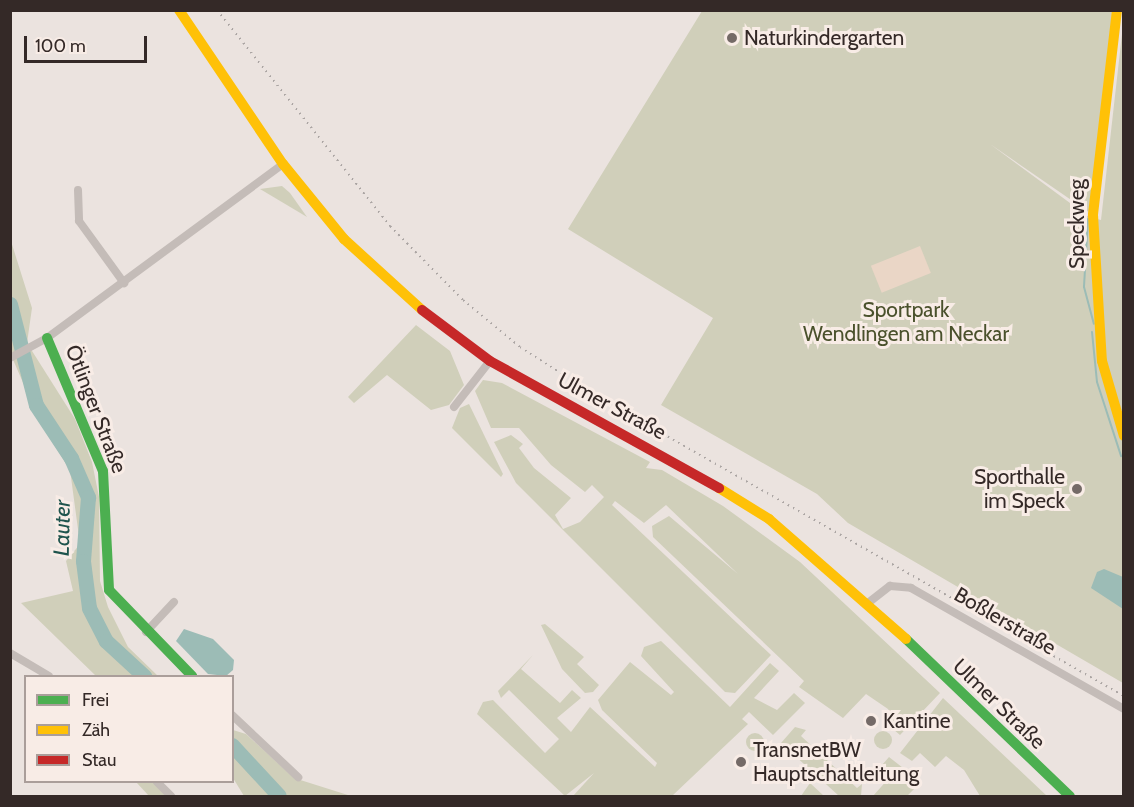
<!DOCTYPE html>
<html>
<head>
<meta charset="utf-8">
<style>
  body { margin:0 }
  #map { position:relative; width:1134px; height:807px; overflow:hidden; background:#ebe3df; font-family:Cabin,sans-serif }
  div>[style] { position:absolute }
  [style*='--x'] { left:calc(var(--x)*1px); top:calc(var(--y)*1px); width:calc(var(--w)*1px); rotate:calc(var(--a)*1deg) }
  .green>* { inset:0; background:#d0cfba }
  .round { border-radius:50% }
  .sand>* { inset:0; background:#ead6c6; transform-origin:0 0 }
  .water>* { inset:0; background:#9cbcb6 }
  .stream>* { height:2px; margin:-1px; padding:0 1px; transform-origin:1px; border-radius:1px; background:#9cbcb6 }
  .river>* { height:15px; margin:-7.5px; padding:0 7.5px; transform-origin:7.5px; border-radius:7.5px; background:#9cbcb6 }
  .street>* { height:8px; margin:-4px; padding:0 4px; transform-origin:4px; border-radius:4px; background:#c4bcb8 }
  .fast>* { height:10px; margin:-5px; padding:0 5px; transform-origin:5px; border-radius:5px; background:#4caf50 }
  .slow>* { height:10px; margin:-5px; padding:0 5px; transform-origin:5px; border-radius:5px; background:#ffc107 }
  .jam>* { height:10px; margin:-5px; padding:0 5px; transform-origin:5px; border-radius:5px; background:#c62828 }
  .rail>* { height:2px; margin-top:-1px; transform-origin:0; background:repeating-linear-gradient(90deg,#aba5a3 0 1.5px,transparent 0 6px) }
  .dots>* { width:16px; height:16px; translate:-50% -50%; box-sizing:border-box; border:3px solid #f8ece6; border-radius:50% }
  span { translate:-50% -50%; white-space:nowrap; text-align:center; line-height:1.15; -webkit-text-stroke:6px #f8ece6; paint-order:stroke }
  .poi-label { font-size:21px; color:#342927 }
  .left { translate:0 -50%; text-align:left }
  .right { translate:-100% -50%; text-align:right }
  .street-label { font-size:21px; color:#342927 }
  .park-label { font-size:21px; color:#4a512c }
  .water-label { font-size:22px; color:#1f544d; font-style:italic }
  .frame { position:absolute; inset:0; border:12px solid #342927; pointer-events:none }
  .legend { position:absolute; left:24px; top:675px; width:210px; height:108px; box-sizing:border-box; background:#f8ece6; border:2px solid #aa9e9a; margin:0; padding:8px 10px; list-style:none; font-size:18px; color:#342927 }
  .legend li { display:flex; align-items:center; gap:12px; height:30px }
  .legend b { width:30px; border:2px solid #aa9e9a }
  .scale { position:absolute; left:24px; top:36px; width:123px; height:27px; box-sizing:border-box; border:3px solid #342927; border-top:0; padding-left:8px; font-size:18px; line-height:21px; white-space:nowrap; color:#342927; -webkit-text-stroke:4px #f8ece6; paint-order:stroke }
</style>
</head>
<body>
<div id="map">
  <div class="green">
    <div style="clip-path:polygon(702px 11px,1117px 11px,1093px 215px,990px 144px,1089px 217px,1101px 220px,1123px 25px,1123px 683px,848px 523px,817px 494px,661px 405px,713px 318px,568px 229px)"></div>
    <div style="clip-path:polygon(282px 186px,290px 193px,307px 217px,260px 189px)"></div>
    <div style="clip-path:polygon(10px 238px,32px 308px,27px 343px,75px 419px,92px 462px,99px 497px,100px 581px,108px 607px,128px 647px,158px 676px,96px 676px,21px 603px,73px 591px,66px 561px,80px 544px,70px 470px,41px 424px,11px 355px)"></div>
    <div style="clip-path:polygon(416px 325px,450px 351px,464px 385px,449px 405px,431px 410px,387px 375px,354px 403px,348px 397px)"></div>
    <div style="clip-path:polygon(483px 380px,502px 383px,650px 462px,646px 468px,662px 470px,723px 506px,800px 562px,940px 693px,900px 735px,887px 724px,892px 717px,888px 709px,866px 694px,843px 718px,799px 687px,804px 681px,653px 537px,652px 526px,669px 516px,738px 574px,666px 505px,644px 523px,615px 501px,612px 505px,771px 655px,735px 693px,725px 692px,516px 483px,494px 442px,511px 435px,523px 444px,519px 448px,534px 468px,571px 498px,555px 515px,563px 529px,580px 522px,604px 497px,592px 485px,585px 492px,551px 465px,519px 428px,491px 428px,475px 391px)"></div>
    <div style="clip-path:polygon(469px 404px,503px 474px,501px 477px,452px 428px,460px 408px)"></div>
    <div style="clip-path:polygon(545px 624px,584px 657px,577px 664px,599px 685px,593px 692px,585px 693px,562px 669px,541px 625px)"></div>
    <div style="clip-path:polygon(661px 641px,730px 707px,770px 663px,779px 671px,754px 698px,777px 710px,794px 693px,805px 703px,773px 735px,749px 712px,742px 719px,748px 724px,672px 796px,573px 796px,594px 773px,565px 796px,477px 714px,483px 702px,493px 700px,545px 753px,559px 739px,509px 690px,501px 698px,498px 691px,533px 655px,521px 669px,560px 703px,572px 690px,581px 698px,557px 718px,571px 732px,590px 707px,655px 767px,657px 763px,602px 710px,598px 700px,630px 662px,671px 695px,674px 692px,641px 656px,644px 647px)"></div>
    <div style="clip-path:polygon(943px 698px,1047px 796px,980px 796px,964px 770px,946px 756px,935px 767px,920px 753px,912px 761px,900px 753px)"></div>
    <div style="clip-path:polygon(795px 727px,806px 730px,801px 736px,857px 788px,862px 784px,861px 796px,839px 796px,781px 743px)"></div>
    <div style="clip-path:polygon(233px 730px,246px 734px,294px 778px,351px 796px,244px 796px,233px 778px)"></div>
    <div class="round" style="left:874px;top:731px;width:18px;height:18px"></div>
    <div class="round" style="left:746px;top:733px;width:18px;height:18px"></div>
    <div style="clip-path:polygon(889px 757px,921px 782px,907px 796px,873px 796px,889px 778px,882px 765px)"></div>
    <div style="clip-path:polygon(136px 782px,154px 782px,168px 796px,149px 796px)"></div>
    <div style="clip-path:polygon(810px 783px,824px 796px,801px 796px)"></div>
  </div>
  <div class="sand">
    <div style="left:920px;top:246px;width:29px;height:53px;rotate:68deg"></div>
  </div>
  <div class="water">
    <div style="clip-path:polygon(1104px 569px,1123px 577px,1123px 609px,1091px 588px,1097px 572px)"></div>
    <div style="clip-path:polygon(184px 629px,213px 639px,234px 660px,233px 670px,226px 676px,208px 674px,176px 641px)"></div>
  </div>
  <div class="stream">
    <div style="--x:1088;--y:219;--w:68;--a:93.4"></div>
    <div style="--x:1084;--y:287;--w:38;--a:75"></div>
    <div style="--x:1092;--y:332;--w:50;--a:84.3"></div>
    <div style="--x:1097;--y:382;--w:78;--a:72"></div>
  </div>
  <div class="river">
    <div style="--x:10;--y:304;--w:104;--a:75.6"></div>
    <div style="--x:36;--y:405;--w:64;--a:56.6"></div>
    <div style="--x:71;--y:458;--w:43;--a:66.4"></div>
    <div style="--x:88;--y:497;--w:64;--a:94.5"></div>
    <div style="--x:83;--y:561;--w:47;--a:82.7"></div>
    <div style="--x:89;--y:608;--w:37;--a:63"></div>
    <div style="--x:106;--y:641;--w:52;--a:42.6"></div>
    <div style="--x:232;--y:745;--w:69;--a:47.3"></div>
  </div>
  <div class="street">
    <div style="--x:78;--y:190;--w:31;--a:88"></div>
    <div style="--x:79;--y:221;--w:77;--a:54"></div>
    <div style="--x:10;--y:358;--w:42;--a:-28.4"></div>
    <div style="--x:47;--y:338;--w:293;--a:-36.4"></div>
    <div style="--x:454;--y:407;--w:58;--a:-52"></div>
    <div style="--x:868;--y:603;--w:28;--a:-38"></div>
    <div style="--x:890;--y:586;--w:21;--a:5"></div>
    <div style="--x:911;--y:588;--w:245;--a:29.6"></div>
    <div style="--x:146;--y:632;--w:41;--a:-47"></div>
    <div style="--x:10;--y:653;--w:45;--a:30.5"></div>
    <div style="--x:232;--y:715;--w:91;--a:43.2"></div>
    <div style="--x:157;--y:782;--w:20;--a:45"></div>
  </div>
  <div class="fast">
    <div style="--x:47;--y:338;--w:144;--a:67.2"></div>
    <div style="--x:103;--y:471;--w:119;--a:87.1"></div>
    <div style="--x:109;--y:590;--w:120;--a:46"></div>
    <div style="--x:906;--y:639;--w:227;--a:43.8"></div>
  </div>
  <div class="slow">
    <div style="--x:179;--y:10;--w:186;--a:56"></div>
    <div style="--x:283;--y:164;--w:97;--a:50.9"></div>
    <div style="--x:344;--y:239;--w:105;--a:42.3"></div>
    <div style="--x:1117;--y:10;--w:206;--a:96.7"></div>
    <div style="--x:1093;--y:215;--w:146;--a:86.5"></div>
    <div style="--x:1102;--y:361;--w:78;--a:73.7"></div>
    <div style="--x:719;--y:488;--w:59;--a:31.8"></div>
    <div style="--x:769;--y:519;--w:182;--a:41.2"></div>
  </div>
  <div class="jam">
    <div style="--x:422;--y:310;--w:85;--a:36.9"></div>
    <div style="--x:490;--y:361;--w:262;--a:29"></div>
  </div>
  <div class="rail">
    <div style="--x:217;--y:10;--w:277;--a:51.3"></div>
    <div style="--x:390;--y:226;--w:104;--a:45.4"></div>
    <div style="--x:463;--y:300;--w:74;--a:39.5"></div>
    <div style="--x:520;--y:347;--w:95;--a:32.5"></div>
    <div style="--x:600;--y:398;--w:603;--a:29.63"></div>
  </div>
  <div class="dots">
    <div style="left:732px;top:38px;background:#746a67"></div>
    <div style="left:1077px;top:489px;background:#746a67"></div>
    <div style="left:871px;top:721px;background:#746a67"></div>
    <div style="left:741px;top:762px;background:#746a67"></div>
  </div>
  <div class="poi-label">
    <span class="left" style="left:744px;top:38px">Naturkindergarten</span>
    <span class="right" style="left:1065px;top:489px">Sporthalle<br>im Speck</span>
    <span class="left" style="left:883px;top:721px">Kantine</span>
    <span class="left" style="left:753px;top:762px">TransnetBW<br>Hauptschaltleitung</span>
  </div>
  <div class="street-label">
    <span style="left:1077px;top:224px;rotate:-90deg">Speckweg</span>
    <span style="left:612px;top:406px;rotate:28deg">Ulmer Straße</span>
    <span style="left:96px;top:409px;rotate:69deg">Ötlinger Straße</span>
    <span style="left:1005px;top:621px;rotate:30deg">Boßlerstraße</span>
    <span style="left:999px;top:704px;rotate:44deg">Ulmer Straße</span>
  </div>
  <div class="park-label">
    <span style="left:906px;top:322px">Sportpark<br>Wendlingen am Neckar</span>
  </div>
  <div class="water-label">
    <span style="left:62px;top:528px;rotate:-89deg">Lauter</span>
  </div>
  <div class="frame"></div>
  <ul class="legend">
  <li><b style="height:8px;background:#4caf50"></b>Frei</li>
  <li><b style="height:8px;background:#ffc107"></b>Zäh</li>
  <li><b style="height:8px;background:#c62828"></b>Stau</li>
  </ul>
  <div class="scale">100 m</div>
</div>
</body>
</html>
